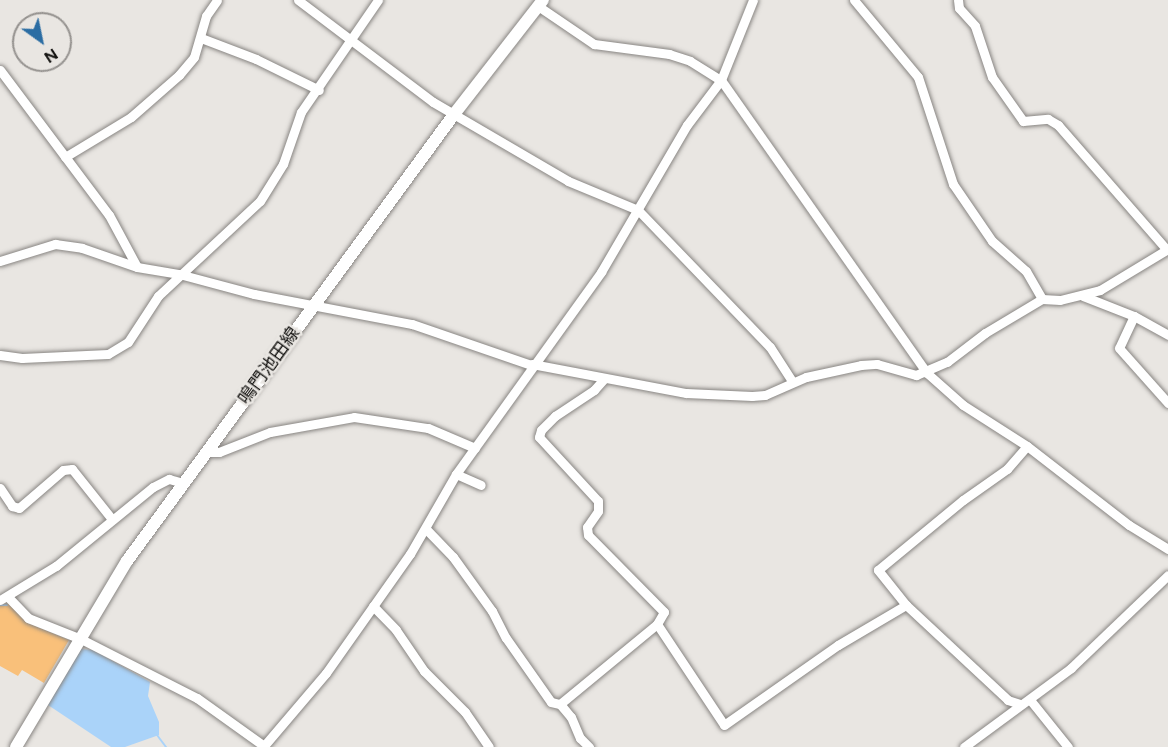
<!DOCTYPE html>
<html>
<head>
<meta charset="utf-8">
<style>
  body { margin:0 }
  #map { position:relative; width:1168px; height:747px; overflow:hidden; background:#e9e6e2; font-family:Figtree,"Noto Sans JP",sans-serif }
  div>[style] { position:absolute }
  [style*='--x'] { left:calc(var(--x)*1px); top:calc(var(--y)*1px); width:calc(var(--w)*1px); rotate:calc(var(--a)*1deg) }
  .green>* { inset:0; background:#f9c07a }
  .water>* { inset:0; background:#aad3f9 }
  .stream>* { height:2px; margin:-1px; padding:0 1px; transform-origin:1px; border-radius:1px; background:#aad3f9 }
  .roads { filter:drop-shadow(0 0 2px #888582) drop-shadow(0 0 2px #888582) }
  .minor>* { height:9px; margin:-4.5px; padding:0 4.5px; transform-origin:4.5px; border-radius:4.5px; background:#fff }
  .major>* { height:12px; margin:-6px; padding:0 6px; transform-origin:6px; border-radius:6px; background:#fff }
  span { translate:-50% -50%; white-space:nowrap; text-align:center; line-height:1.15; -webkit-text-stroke:5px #e9e6e2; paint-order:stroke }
  .street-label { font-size:18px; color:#161513 }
  .north { position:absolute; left:12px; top:12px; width:60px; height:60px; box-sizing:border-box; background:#e9e6e2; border:2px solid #95928f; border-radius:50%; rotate:147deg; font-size:16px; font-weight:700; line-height:24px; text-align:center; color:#161513 }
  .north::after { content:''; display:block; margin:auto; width:21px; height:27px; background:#2b6da3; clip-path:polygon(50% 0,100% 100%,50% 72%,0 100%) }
</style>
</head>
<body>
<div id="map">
  <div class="green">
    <div style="clip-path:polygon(0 603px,9px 604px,28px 623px,69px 640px,44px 683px,22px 670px,18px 676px,0 666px)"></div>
  </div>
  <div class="water">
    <div style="clip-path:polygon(81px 649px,93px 650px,150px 682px,148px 696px,159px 722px,159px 735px,125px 747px,111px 747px,48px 705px)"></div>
  </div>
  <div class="stream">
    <div style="--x:0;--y:605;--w:7;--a:0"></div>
    <div style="--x:157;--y:735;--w:15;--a:53"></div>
  </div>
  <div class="roads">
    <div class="minor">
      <div style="--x:298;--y:0;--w:169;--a:37.1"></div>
      <div style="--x:433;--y:102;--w:156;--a:30.3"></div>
      <div style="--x:568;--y:181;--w:76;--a:22.5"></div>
      <div style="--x:638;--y:210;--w:190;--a:46.1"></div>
      <div style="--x:770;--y:347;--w:40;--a:57.1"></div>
      <div style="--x:854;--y:0;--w:100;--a:50.3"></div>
      <div style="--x:918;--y:77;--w:113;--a:71.9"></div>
      <div style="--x:953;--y:184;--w:69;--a:55.6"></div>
      <div style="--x:992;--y:241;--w:45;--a:41.4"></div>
      <div style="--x:1026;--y:271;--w:32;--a:60"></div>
      <div style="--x:958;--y:0;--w:8;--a:83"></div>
      <div style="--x:959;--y:8;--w:24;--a:48"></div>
      <div style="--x:975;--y:26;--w:54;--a:71.6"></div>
      <div style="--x:992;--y:77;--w:54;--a:54.8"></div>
      <div style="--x:1023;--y:121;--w:25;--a:-5"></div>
      <div style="--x:1048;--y:119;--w:12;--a:31"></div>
      <div style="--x:1058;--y:125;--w:166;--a:48.9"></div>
      <div style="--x:538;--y:6;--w:68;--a:34.2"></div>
      <div style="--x:594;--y:44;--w:76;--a:7.6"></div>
      <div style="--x:669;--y:54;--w:22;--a:18"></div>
      <div style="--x:690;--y:61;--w:36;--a:32"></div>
      <div style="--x:721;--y:80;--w:358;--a:54.9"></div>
      <div style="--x:927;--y:373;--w:48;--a:41.6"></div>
      <div style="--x:963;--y:405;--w:76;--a:32.6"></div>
      <div style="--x:1027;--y:446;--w:129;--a:37.8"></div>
      <div style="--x:1129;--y:525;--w:46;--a:31.6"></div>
      <div style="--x:201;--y:38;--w:59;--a:20.9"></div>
      <div style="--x:256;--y:59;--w:70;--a:26.2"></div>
      <div style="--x:0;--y:70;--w:181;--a:53.1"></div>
      <div style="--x:109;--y:215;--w:59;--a:61.7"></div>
      <div style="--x:65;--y:157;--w:77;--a:-31.2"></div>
      <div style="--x:131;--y:117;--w:64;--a:-41.2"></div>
      <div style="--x:179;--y:75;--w:23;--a:-50"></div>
      <div style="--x:194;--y:57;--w:43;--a:-73.7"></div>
      <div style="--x:206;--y:16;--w:19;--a:-55"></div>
      <div style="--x:0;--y:261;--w:58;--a:-17.2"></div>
      <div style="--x:55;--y:244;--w:27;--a:8"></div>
      <div style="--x:82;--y:248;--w:58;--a:19.1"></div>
      <div style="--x:137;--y:267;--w:43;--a:9.5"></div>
      <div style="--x:179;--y:274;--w:78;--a:14.9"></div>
      <div style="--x:254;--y:294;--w:161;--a:10.8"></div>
      <div style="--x:412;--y:324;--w:126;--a:19"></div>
      <div style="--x:1083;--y:296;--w:55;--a:21.4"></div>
      <div style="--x:1134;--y:316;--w:39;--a:29"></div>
      <div style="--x:1134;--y:316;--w:35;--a:115"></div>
      <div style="--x:1119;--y:348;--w:74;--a:48.3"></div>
      <div style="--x:0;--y:355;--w:22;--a:8"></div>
      <div style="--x:22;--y:358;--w:86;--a:-2.7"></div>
      <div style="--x:108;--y:354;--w:23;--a:-31"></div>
      <div style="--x:128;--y:342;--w:55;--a:-56.9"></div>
      <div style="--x:158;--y:296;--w:139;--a:-43"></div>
      <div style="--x:260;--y:201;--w:44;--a:-58.1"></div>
      <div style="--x:283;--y:164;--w:55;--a:-70.9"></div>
      <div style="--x:301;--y:112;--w:136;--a:-55.5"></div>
      <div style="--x:532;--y:364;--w:157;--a:10.7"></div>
      <div style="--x:686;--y:393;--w:66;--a:2.6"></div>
      <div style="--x:752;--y:396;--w:13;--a:-4"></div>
      <div style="--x:765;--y:395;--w:45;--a:-23.7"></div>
      <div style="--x:806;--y:377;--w:56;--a:-12.3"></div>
      <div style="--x:861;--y:365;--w:16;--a:-4"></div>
      <div style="--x:877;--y:364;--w:41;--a:15.8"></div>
      <div style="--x:916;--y:375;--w:34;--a:-23"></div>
      <div style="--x:947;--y:362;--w:48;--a:-37.3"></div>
      <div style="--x:985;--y:333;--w:66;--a:-30.8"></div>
      <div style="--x:1042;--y:299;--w:18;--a:3"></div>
      <div style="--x:1060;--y:300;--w:41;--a:-14"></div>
      <div style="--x:1100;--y:290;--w:79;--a:-31.1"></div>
      <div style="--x:205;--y:452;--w:14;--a:0"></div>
      <div style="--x:219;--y:452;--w:55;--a:-21.4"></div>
      <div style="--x:270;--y:432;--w:85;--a:-10.1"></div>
      <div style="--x:354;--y:417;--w:75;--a:8.5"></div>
      <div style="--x:428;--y:428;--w:51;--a:23.1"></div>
      <div style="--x:456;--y:474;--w:27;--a:24"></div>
      <div style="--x:0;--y:488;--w:22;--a:56"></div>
      <div style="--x:12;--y:506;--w:7;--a:16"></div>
      <div style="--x:19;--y:508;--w:58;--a:-40.8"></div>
      <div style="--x:63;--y:470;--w:9;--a:-6"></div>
      <div style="--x:72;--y:469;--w:63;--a:51.5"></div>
      <div style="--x:426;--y:529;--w:39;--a:46"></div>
      <div style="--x:453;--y:557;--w:67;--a:54.2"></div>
      <div style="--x:492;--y:611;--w:30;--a:63"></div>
      <div style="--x:506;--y:638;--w:78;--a:54.9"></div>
      <div style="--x:551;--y:702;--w:9;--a:13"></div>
      <div style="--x:560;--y:704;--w:17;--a:50"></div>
      <div style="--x:571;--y:717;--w:23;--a:67"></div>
      <div style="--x:580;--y:738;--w:13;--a:45"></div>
      <div style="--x:9;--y:598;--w:28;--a:46"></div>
      <div style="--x:28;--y:618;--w:57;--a:21.6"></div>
      <div style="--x:81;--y:639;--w:130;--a:27"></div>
      <div style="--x:197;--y:698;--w:82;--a:35.6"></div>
      <div style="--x:0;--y:600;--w:66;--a:-31.3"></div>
      <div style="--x:56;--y:566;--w:125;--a:-39.2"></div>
      <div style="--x:153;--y:487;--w:18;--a:-27"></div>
      <div style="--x:169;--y:479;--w:15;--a:16"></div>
      <div style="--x:373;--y:606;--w:33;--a:46"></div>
      <div style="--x:396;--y:630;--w:50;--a:55.7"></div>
      <div style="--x:424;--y:671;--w:58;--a:45"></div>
      <div style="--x:465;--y:712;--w:42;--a:55.6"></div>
      <div style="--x:657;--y:624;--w:121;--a:56.4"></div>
      <div style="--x:724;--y:725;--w:139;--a:-35.1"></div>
      <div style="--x:838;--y:645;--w:79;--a:-30.5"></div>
      <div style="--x:1031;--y:701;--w:59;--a:51.2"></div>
      <div style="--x:560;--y:704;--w:126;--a:-39.5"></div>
      <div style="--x:657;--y:624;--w:14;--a:-60"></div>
      <div style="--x:664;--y:612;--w:108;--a:-134.6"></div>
      <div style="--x:588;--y:535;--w:8;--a:-97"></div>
      <div style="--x:587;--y:527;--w:19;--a:-55"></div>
      <div style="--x:598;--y:511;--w:10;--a:-90"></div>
      <div style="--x:598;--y:501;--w:87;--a:-132.7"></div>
      <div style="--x:539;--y:437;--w:7;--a:-74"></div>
      <div style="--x:541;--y:430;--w:20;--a:-45"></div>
      <div style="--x:555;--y:416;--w:47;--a:-33.7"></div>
      <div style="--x:594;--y:390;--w:15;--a:-48"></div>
      <div style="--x:1020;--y:704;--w:13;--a:-162"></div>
      <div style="--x:1008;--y:700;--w:139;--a:-137"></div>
      <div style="--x:906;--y:605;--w:45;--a:-128.7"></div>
      <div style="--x:878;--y:570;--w:110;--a:-39.5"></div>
      <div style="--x:963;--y:500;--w:54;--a:-35.2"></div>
      <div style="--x:1007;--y:469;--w:30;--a:-49"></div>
      <div style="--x:263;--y:747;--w:97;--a:-49.6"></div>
      <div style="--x:326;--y:673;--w:146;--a:-54.8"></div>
      <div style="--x:410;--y:554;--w:92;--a:-60.1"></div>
      <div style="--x:456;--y:474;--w:249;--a:-54.3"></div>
      <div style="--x:601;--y:272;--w:170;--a:-59.7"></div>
      <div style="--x:687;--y:125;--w:56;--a:-52.9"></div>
      <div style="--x:721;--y:80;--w:86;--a:-68.2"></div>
      <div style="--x:964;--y:747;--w:133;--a:-36.4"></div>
      <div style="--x:1071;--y:668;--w:134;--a:-43.8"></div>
    </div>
    <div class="major">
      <div style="--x:16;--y:747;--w:217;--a:-59.2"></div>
      <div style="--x:127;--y:561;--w:555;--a:-53.79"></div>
      <div style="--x:455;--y:113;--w:143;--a:-52.1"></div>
    </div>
  </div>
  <div class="street-label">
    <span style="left:269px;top:366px;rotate:-54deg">鳴門池田線</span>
  </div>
  <div class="north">N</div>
</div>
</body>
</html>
